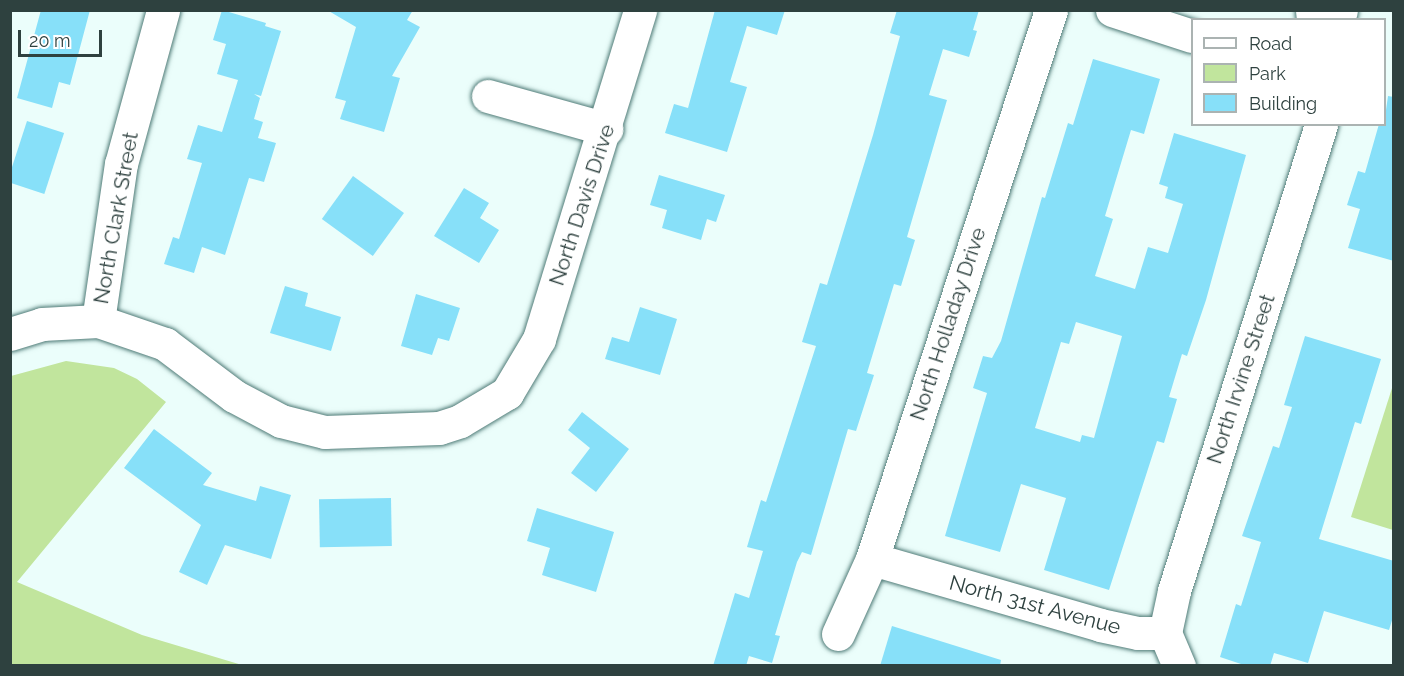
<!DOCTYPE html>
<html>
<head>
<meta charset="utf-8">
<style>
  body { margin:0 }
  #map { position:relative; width:1404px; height:676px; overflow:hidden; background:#ebfefb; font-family:Raleway,sans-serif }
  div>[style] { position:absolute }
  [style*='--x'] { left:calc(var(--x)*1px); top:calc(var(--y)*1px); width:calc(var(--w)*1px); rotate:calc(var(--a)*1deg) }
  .green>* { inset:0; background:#c1e59d }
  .building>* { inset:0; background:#87e0f9; transform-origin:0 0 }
  .roads { filter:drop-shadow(0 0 2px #4f7b77) drop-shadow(0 0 2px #4f7b77) }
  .street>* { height:33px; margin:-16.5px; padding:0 16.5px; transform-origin:16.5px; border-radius:16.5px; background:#fff }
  span { translate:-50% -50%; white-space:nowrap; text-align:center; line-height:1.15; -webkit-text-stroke:4.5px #fff; paint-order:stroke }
  .street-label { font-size:21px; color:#2e413f }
  .frame { position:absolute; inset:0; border:12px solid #2e413f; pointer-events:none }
  .legend { position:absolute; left:1191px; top:18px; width:195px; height:108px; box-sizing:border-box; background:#fff; border:2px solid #abb3b2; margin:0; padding:8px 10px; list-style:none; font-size:18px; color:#2e413f }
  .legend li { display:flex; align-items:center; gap:12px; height:30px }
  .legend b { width:30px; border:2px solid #abb3b2 }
  .scale { position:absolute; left:18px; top:30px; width:84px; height:27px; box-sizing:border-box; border:3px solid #2e413f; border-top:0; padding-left:8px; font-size:18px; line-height:21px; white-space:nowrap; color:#2e413f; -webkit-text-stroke:4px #fff; paint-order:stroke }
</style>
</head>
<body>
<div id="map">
  <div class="green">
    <div style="clip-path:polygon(66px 361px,114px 368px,137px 379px,166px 402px,17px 582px,142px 635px,242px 665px,11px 665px,11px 376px)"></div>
    <div style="clip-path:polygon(1393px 385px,1393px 530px,1351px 517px)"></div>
  </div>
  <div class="building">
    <div style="clip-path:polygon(41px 10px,90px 10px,70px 85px,59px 82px,52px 108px,17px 98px)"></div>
    <div style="clip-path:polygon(222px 10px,266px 23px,265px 26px,281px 31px,261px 96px,254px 94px,260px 98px,254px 119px,263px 122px,258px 138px,276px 143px,264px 182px,249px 178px,225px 255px,202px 247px,194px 273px,164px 264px,173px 237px,179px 239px,202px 163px,187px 159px,198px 125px,222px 132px,238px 80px,217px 74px,226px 44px,213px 40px)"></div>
    <div style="clip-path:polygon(327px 10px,413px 10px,407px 20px,420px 27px,392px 76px,400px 78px,384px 132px,340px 119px,346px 101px,335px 98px,356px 27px)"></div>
    <div style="clip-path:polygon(715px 10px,785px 10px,777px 35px,747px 26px,730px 82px,747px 87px,727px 152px,665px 133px,674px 104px,688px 108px)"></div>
    <div style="clip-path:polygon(897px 10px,979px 10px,973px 30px,977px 31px,969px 57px,943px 49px,929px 95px,947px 100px,907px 237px,915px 240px,901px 286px,894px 284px,867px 373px,874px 375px,856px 431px,848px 429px,811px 555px,802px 552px,797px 562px,775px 635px,780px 636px,772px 663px,749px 656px,746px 666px,713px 666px,735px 593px,749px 598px,763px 551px,747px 547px,761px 500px,766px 502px,816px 346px,802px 342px,820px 283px,827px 285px,873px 135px,900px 36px,890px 33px)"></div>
    <div style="clip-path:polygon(evenodd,1093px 59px,1160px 79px,1144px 134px,1131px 130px,1105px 216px,1113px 219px,1095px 276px,1135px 289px,1148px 247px,1168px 253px,1183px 204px,1165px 198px,1168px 187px,1159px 184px,1174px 133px,1246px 155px,1206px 300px,1187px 356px,1182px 354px,1169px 397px,1177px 399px,1164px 443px,1157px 441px,1109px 590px,1044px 570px,1066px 498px,1021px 484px,1000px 552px,945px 536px,987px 393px,973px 388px,983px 356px,992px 358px,1001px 341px,1042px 197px,1045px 198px,1068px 123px,1073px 125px,1093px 59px,1076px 322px,1122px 336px,1094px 438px,1082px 435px,1080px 442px,1035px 428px,1061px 342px,1069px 344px,1076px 322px)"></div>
    <div style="clip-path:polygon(1388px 96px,1394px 97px,1394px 261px,1348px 248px,1360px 209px,1347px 205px,1358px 171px,1365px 173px,1379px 124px,1384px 124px)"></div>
    <div style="left:27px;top:121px;width:39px;height:64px;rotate:18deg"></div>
    <div style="clip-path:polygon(659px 175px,725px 195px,716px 222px,707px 219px,701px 240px,662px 228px,667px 210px,650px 205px)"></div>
    <div style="left:353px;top:176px;width:63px;height:53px;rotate:36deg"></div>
    <div style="clip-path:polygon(464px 188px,489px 203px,480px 218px,499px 230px,479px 263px,434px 236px)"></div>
    <div style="clip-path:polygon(285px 286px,308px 293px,305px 306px,341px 317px,331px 351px,270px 333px)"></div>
    <div style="clip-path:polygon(416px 294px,460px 308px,449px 341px,438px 338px,432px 355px,401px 346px)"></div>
    <div style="clip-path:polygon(640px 307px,677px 319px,660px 375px,605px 359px,612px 337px,629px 342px)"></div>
    <div style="clip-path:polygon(1305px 336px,1381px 359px,1361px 424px,1355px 422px,1319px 539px,1394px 561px,1394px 614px,1389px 630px,1324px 611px,1308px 663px,1274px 653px,1270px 666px,1247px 666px,1220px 657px,1236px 604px,1241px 606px,1261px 542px,1242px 536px,1273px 446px,1279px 448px,1292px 407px,1284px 405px)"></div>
    <div style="clip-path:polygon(582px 412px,629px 449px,596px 492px,571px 473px,590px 448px,568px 430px)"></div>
    <div style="clip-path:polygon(154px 429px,212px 473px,203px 485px,256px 501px,260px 486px,291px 495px,271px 559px,225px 545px,207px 585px,179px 572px,201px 525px,124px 468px)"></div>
    <div style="left:391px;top:498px;width:48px;height:72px;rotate:89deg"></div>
    <div style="clip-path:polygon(537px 508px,614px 532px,596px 592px,542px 575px,550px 548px,527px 541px)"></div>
    <div style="clip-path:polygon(892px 626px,1001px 660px,1000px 666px,880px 666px)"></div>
  </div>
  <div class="roads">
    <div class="street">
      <div style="--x:1112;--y:10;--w:84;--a:18"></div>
      <div style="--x:1312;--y:10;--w:10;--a:84"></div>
      <div style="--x:1338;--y:20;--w:10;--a:-73"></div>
      <div style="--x:488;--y:96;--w:123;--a:15.6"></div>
      <div style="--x:98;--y:321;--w:159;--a:-81.7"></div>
      <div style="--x:121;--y:164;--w:160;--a:-74.7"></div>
      <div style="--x:10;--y:334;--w:34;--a:-17"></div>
      <div style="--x:42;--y:324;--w:56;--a:-3.1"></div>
      <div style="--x:98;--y:321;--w:71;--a:18.9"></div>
      <div style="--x:165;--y:344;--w:86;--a:37"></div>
      <div style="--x:234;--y:396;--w:53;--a:28"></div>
      <div style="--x:281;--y:421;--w:45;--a:14"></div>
      <div style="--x:325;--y:432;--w:114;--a:-2"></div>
      <div style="--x:439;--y:428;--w:22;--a:-18"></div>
      <div style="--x:460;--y:421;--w:55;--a:-30.8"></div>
      <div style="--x:507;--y:393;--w:63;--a:-59.3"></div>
      <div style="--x:539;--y:339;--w:344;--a:-72.9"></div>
      <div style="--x:872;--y:559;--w:237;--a:16.1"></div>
      <div style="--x:1100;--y:625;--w:39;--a:12"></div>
      <div style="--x:1138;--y:633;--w:27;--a:0"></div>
      <div style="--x:1165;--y:633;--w:43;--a:-77.9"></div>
      <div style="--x:1174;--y:591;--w:490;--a:-72.5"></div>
      <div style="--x:1165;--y:633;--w:36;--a:67"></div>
      <div style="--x:838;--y:634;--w:82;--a:-65.6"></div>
      <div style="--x:872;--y:559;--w:577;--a:-71.94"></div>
    </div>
  </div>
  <div class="street-label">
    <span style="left:582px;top:205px;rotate:-72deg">North Davis Drive</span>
    <span style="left:116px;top:218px;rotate:-80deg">North Clark Street</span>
    <span style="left:948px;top:324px;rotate:-72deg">North Holladay Drive</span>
    <span style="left:1241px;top:379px;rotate:-72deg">North Irvine Street</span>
    <span style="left:1035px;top:605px;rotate:15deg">North 31st Avenue</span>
  </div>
  <div class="frame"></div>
  <ul class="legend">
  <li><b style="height:8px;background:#fff"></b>Road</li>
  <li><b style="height:16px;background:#c1e59d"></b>Park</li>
  <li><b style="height:16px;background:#87e0f9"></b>Building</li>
  </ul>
  <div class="scale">20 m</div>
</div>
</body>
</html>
